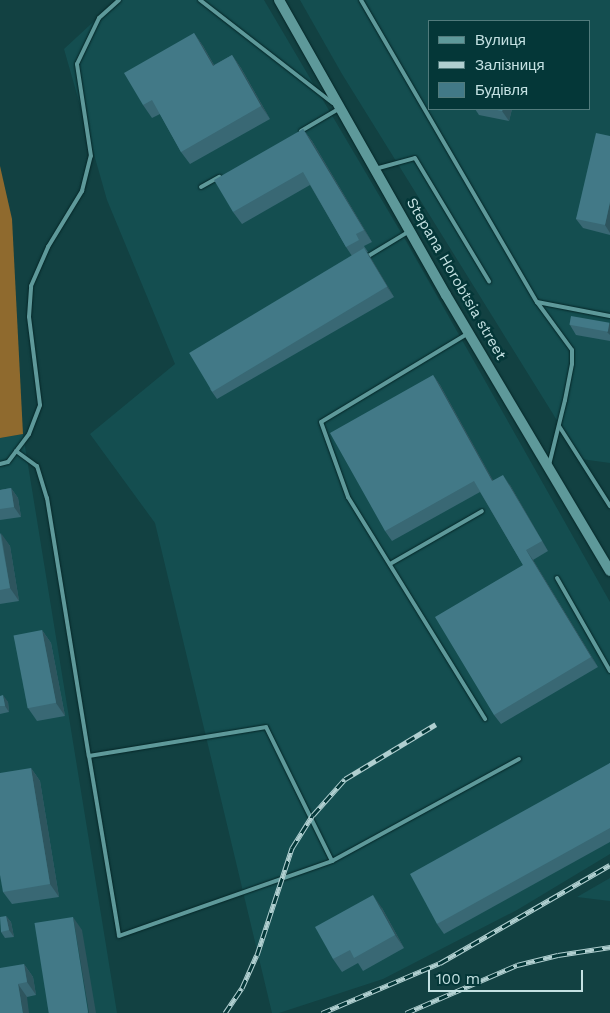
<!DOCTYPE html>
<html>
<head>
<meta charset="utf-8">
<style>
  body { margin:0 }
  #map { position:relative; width:610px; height:1013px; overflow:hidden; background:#124142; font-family:"Work Sans",sans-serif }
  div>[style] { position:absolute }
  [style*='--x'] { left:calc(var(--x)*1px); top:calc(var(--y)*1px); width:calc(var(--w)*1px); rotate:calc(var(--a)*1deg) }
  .built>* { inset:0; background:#144e50 }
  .forest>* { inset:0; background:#8f6a2e }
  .roads { filter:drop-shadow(0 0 1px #052627) drop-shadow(0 0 1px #052627) }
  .service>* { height:4px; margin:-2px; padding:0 2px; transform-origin:2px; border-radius:2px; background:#5e999a }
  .secondary>* { height:10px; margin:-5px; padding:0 5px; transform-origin:5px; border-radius:5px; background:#5e999a }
  .rail>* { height:5px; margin-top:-2.5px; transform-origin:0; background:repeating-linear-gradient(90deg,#043738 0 9px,#b0cfd0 0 18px); box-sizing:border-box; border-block:1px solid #b0cfd0 }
  .wall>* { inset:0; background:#396874 }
  .shaded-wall>* { inset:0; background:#2e555e }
  .building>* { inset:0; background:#427987; transform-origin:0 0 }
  span { translate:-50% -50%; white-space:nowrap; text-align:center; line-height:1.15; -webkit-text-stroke:5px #043738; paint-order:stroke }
  .street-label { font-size:15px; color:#c4e1e2 }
  .legend { position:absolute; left:428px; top:20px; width:162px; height:90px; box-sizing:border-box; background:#043738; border:1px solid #517b7c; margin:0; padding:6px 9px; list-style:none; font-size:15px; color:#c4e1e2 }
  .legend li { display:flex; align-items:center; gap:10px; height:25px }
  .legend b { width:25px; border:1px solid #517b7c }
  .scale { position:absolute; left:428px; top:970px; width:155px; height:22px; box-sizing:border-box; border:2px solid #c4e1e2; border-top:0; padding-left:6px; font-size:15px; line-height:18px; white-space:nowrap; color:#c4e1e2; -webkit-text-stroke:4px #043738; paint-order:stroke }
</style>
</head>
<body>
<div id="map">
  <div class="built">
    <div style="clip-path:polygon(117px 0,264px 0,406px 241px,610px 602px,610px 854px,517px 910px,383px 979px,279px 1013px,272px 1013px,155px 523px,90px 434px,175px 364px,107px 200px,64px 49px)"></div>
    <div style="clip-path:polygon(evenodd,300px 0,610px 0,610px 463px,581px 459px,342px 74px,300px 0,429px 21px,589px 21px,589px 109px,429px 109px,429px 21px)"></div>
    <div style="clip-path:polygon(23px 434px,117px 1013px,0 1013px,0 438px)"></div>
    <div style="clip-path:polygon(610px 878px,610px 901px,577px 897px)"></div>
  </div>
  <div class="forest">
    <div style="clip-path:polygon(0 166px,12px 219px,23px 434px,0 438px)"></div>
  </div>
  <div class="roads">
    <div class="service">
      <div style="--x:200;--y:0;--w:168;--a:37.8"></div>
      <div style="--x:361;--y:0;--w:350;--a:59.8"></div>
      <div style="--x:537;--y:302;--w:74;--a:10.9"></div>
      <div style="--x:301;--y:131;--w:45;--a:-30.5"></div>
      <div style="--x:375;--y:169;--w:41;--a:-15.4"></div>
      <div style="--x:415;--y:158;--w:144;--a:59"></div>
      <div style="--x:201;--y:187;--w:21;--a:-29"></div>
      <div style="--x:365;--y:258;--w:50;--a:-31.2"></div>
      <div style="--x:537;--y:302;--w:59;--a:53.9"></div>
      <div style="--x:572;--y:350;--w:14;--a:90"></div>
      <div style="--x:572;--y:364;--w:37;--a:101"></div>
      <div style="--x:565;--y:400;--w:67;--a:103.8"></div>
      <div style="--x:467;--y:334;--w:170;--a:148.9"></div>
      <div style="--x:321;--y:422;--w:80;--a:70.2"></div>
      <div style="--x:348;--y:497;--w:261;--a:58.3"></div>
      <div style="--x:559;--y:426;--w:95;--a:57.5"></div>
      <div style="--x:16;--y:451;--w:26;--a:36"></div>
      <div style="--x:37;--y:466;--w:34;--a:73"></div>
      <div style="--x:47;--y:498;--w:261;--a:80.8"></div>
      <div style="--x:89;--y:756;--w:182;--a:80.5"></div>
      <div style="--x:119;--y:936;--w:226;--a:-19.4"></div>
      <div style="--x:332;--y:861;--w:149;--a:-116.2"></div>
      <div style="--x:266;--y:727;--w:179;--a:170.7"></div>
      <div style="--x:0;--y:464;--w:8;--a:-14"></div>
      <div style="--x:8;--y:462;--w:35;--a:-53"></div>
      <div style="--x:29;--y:434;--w:31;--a:-69"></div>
      <div style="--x:40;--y:405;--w:89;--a:-97.1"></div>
      <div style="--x:29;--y:317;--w:31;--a:-86"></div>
      <div style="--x:31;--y:286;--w:43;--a:-66.4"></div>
      <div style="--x:48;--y:247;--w:66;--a:-58.7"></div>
      <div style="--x:82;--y:191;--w:36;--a:-76"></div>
      <div style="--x:91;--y:156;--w:93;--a:-98.7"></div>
      <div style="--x:77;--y:64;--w:51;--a:-64.4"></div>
      <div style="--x:99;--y:18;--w:27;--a:-42"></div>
      <div style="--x:390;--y:564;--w:106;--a:-29.9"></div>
      <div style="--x:557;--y:578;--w:107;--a:60.3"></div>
      <div style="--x:332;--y:861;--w:213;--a:-28.6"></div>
    </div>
    <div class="secondary">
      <div style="--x:279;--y:0;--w:339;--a:60.5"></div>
      <div style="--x:446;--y:295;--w:321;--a:59.3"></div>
    </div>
  </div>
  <div class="rail">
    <div style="--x:225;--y:1013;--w:30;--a:-56"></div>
    <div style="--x:242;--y:988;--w:36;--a:-66"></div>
    <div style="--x:257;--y:955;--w:113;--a:-71.9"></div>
    <div style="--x:292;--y:848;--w:39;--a:-58"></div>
    <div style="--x:313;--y:815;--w:48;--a:-48.4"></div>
    <div style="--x:345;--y:779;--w:106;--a:-31.1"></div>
    <div style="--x:322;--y:1013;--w:128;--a:-23"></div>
    <div style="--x:440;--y:963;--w:196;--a:-30"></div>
    <div style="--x:406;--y:1013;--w:121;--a:-23.4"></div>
    <div style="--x:517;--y:965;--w:42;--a:-13.7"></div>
    <div style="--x:558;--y:955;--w:53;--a:-8.7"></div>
  </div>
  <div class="wall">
    <div style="clip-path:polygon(194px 33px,203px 46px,214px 65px,232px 55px,241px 68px,270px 119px,190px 164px,181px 152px,160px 114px,152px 118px,143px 105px)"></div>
    <div style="clip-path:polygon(475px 109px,512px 109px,509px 121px,479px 115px)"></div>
    <div style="clip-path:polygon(303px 129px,312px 141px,372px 242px,364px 246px,368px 252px,367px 252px,394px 297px,217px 399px,210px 389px,352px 256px,346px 247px,310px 185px,242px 224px,233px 212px)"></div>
    <div style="clip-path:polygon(610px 136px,610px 235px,583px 228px,576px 219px)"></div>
    <div style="clip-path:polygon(610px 324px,610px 341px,576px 335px,570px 325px)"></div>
    <div style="clip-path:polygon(433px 375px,440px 385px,493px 481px,510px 485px,548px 551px,533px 560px,598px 667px,501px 724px,494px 715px,523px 565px,480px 492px,392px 541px,385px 531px)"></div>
    <div style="clip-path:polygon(11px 488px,18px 498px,21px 517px,0 520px,0 490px)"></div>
    <div style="clip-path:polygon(0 533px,10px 546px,19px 601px,0 604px)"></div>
    <div style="clip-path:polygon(42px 630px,51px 643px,65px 716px,37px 721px,28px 708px)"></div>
    <div style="clip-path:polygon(0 696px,8px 702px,9px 712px,0 714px)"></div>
    <div style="clip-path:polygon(610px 763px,610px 842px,444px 934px,437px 924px)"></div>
    <div style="clip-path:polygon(31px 768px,40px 781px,59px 897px,12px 904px,3px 892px)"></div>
    <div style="clip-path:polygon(382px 908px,404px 948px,363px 971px,358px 963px,342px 972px,333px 959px)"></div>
    <div style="clip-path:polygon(6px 916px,11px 922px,14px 937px,5px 938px,1px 932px)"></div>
    <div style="clip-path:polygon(24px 964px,33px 977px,36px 995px,27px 997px,0 1013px)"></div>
  </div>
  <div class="shaded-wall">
    <div style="clip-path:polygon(194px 33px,203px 46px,222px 79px,213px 66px)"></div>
    <div style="clip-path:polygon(232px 55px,241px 68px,270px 119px,261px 106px)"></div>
    <div style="clip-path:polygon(503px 109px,512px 109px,509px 121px,502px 111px)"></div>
    <div style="clip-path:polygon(303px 129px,312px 141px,372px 242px,364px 230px)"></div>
    <div style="clip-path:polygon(610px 202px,610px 233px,605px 225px)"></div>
    <div style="clip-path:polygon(364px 248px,371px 258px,394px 297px,387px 287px)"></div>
    <div style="clip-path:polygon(609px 323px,610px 324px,610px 335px,607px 332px)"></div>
    <div style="clip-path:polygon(433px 375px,440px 385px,499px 491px,492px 481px)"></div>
    <div style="clip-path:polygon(503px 475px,510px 485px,548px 551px,542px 541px)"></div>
    <div style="clip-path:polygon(11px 488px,18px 498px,21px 517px,14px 507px)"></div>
    <div style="clip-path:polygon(1px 533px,10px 546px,19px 601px,10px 588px)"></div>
    <div style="clip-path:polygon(526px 550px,533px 560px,598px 667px,591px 657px)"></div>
    <div style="clip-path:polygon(42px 630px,51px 643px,65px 716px,56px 703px)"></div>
    <div style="clip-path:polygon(3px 695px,8px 702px,9px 712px,5px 706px)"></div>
    <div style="clip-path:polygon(31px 768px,40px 781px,59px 897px,50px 884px)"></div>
    <div style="clip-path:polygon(373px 895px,382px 908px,404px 948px,395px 935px)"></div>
    <div style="clip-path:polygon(6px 916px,11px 922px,14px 937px,9px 930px)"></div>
    <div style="clip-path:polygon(73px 917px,82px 930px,96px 1013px,89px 1013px)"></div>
    <div style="clip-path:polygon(24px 964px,33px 977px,36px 995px,27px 982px)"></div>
    <div style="clip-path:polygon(18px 984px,27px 997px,29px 1013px,23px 1013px)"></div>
  </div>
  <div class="building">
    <div style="clip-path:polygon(194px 33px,213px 66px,232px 55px,261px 106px,181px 152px,152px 100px,143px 105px,124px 73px)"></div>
    <div style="clip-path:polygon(492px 109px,503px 109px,502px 111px)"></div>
    <div style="clip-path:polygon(303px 129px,364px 230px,356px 234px,359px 240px,346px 247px,303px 172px,233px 212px,214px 180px)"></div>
    <div style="clip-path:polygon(596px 133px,610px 136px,610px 202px,605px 225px,576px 219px)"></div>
    <div style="left:364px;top:248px;width:45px;height:204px;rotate:59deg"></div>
    <div style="left:571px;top:316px;width:39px;height:9px;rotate:10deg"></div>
    <div style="clip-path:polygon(433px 375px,492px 481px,503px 475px,542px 541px,526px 550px,591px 657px,494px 715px,435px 617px,523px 565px,474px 481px,385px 531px,330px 433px)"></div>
    <div style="clip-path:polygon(11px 488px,14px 507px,0 509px,0 490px)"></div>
    <div style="clip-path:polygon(0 533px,10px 588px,0 590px)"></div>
    <div style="left:42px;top:630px;width:74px;height:29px;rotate:79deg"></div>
    <div style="clip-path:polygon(3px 695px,5px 706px,0 706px,0 696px)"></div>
    <div style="clip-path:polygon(610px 763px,610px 828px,437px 924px,410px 874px)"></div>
    <div style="clip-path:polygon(31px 768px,50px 884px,3px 892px,0 875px,0 773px)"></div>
    <div style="clip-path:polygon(373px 895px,395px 935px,354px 958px,350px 950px,333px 959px,315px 927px)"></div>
    <div style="clip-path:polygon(6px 916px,9px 930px,1px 932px,0 917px)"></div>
    <div style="left:73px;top:917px;width:97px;height:39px;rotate:81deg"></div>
    <div style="clip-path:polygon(24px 964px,27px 982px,18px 984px,23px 1013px,0 1013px,0 968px)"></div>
  </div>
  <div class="street-label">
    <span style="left:456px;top:279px;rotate:60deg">Stepana Horobtsia street</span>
  </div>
  <ul class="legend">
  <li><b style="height:6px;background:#5e999a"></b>Вулиця</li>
  <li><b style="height:6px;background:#b0cfd0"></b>Залізниця</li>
  <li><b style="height:14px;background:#427987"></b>Будівля</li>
  </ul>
  <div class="scale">100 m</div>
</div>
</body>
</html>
